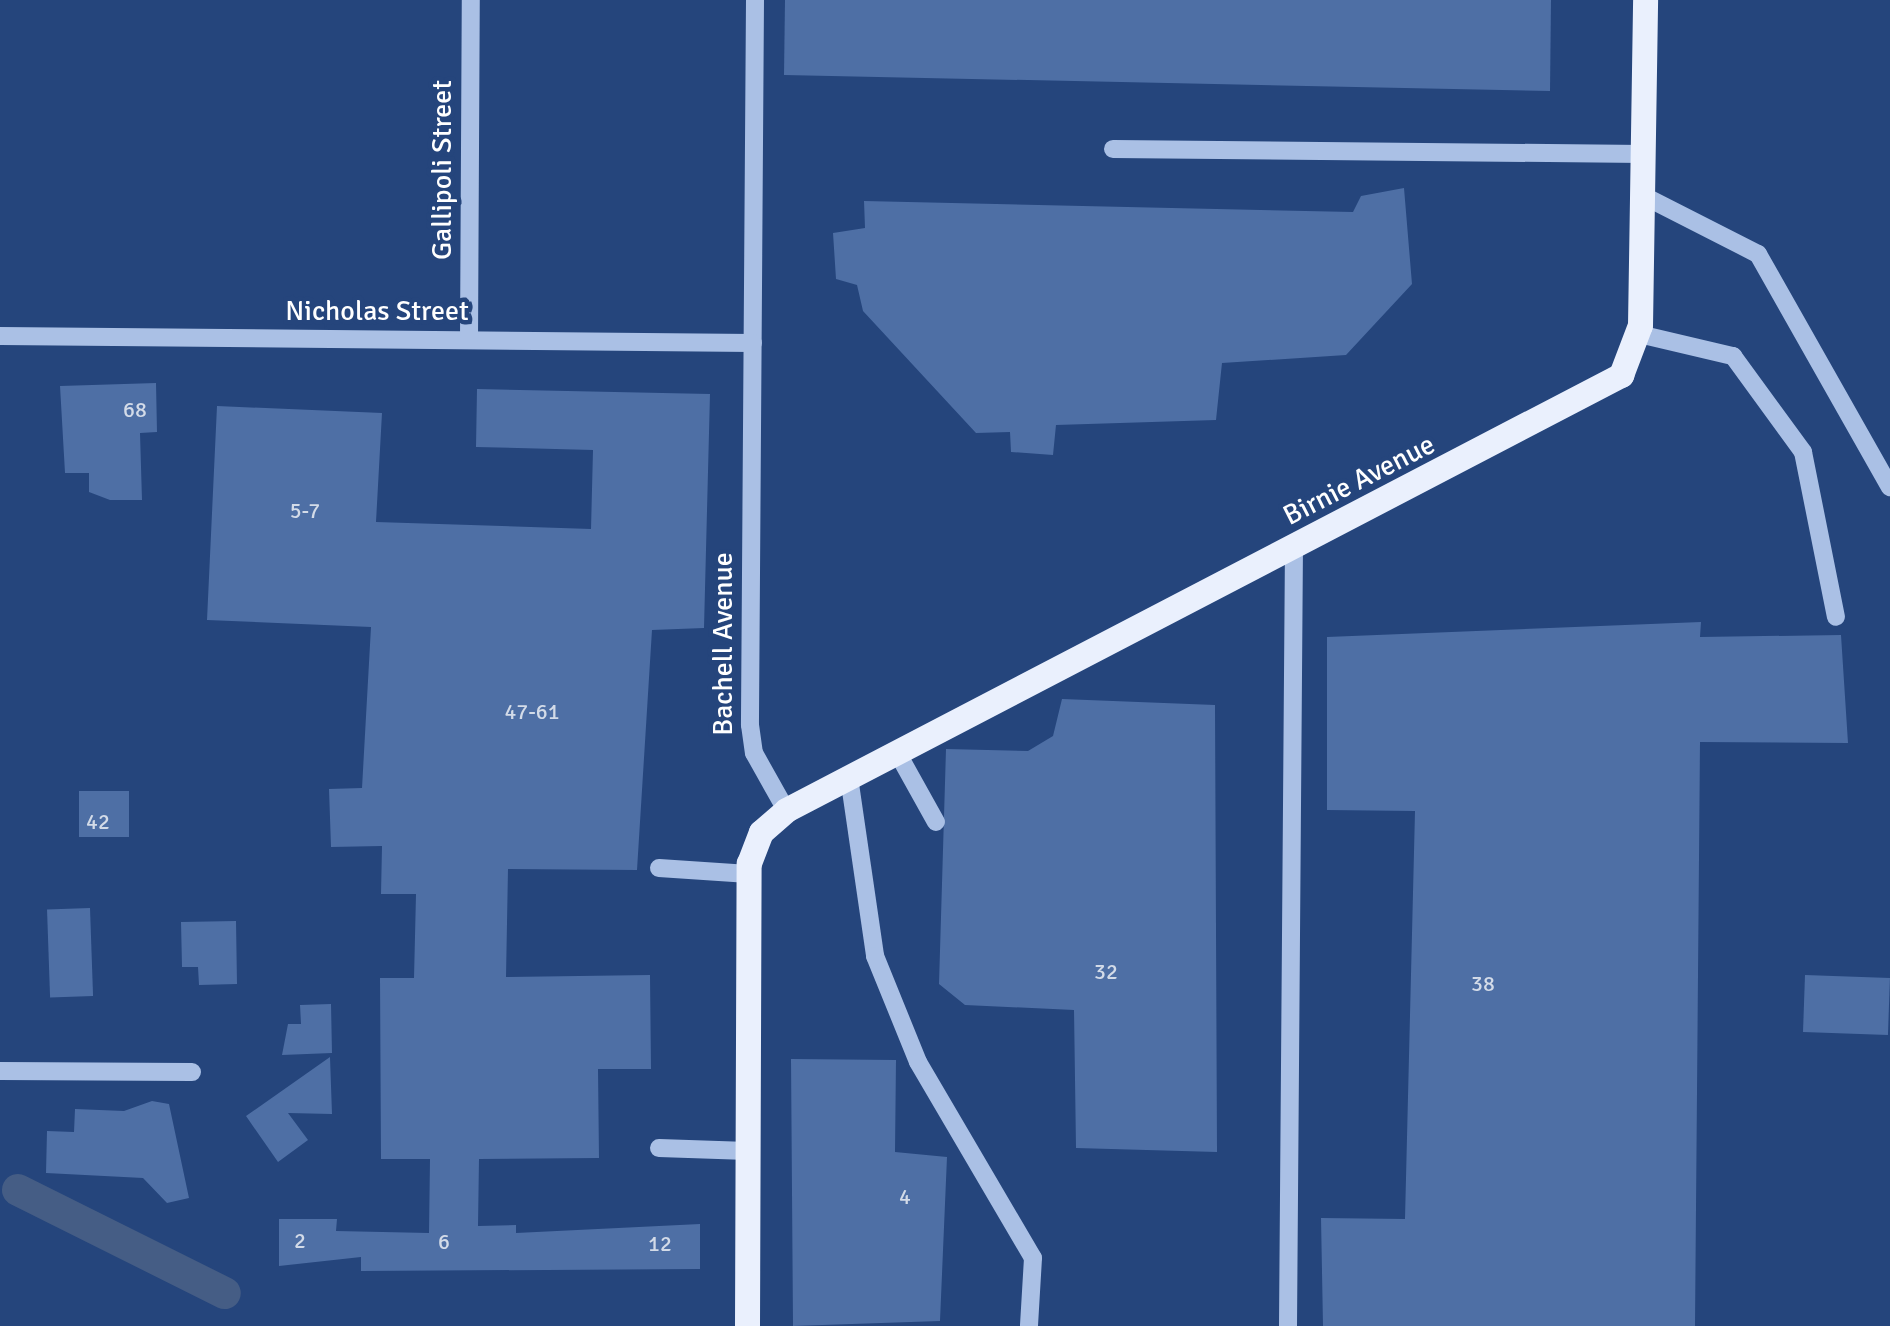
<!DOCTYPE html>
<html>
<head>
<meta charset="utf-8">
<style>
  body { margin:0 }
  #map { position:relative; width:1890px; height:1326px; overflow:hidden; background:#25457c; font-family:Signika,sans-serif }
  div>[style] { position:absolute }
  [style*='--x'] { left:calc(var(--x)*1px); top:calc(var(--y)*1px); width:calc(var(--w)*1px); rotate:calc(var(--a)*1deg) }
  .canal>* { height:32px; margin:-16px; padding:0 16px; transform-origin:16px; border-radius:16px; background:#455d85 }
  .building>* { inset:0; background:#4e6fa5; transform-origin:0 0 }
  .minor>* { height:18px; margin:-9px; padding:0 9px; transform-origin:9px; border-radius:9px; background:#aac0e5 }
  .major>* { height:25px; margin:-12.5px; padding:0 12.5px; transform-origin:12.5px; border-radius:12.5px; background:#eaf0fd }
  span { translate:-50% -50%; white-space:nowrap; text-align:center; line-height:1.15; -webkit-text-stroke:9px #25457c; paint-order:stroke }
  .number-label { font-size:22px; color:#d3dbe8 }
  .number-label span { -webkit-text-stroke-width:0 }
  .street-label { font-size:28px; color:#fff }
</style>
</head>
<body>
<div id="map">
  <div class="canal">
    <div style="--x:18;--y:1190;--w:231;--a:26.5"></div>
  </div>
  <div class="building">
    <div style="clip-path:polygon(785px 0,1551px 0,1550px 91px,784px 75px)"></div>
    <div style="clip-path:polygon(1404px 188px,1412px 284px,1346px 355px,1222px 363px,1216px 420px,1056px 425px,1053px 455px,1011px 452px,1010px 432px,976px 433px,863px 311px,857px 285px,836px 279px,833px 233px,865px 228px,864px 201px,1353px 212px,1361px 196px)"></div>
    <div style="clip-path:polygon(156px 383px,157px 432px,140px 433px,142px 500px,110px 500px,89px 492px,89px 473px,65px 473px,60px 386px)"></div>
    <div style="clip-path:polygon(477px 389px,710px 394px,704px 628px,652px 630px,637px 870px,508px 869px,506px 977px,650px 975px,651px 1069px,598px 1069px,599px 1158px,479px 1159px,478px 1226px,516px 1225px,516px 1233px,700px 1224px,700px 1269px,361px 1271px,361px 1257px,279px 1266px,279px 1219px,337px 1219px,336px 1231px,429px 1233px,430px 1159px,381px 1159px,380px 978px,414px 978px,416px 894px,381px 894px,382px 846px,331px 847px,329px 789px,362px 788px,371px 627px,207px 620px,217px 406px,382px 413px,376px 522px,591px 529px,593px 450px,476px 447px)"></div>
    <div style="clip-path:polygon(1701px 622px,1700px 637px,1841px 635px,1848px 743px,1700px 742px,1695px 1326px,1323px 1326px,1321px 1218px,1405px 1219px,1415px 811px,1327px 810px,1327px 637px)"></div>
    <div style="clip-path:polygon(1062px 699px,1215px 705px,1217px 1152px,1076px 1148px,1074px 1010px,965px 1005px,939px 984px,946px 749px,1028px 751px,1053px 736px)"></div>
    <div style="left:129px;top:791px;width:46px;height:50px;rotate:90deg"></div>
    <div style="left:90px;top:908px;width:88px;height:43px;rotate:88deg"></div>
    <div style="clip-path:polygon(236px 921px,237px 984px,199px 985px,198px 967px,182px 967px,181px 922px)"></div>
    <div style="left:1805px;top:975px;width:85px;height:57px;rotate:2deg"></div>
    <div style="clip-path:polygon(331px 1004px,332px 1053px,282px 1055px,288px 1024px,301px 1024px,300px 1005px)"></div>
    <div style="clip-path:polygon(330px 1057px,332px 1114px,288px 1113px,308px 1140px,278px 1162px,246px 1116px)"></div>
    <div style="clip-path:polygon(791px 1059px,896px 1060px,895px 1152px,947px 1157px,940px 1321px,793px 1326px)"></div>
    <div style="clip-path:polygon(152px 1101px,169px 1104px,189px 1198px,167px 1203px,143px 1178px,46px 1173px,47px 1131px,74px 1132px,75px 1109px,124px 1111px)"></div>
  </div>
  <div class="minor">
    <div style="--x:755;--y:0;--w:725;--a:90.4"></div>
    <div style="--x:750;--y:725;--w:28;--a:82"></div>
    <div style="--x:754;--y:753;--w:65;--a:60.7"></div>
    <div style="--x:1113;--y:149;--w:531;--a:0.54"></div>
    <div style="--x:1644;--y:196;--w:128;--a:27"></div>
    <div style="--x:1758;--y:254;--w:268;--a:60.5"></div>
    <div style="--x:1639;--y:334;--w:97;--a:13.2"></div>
    <div style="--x:1733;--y:356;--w:119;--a:53.9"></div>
    <div style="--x:1803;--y:452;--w:168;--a:78.7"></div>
    <div style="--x:0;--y:336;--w:753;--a:0.53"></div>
    <div style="--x:469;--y:340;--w:340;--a:-89.7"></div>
    <div style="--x:897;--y:752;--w:80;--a:60.9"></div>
    <div style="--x:849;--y:777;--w:181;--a:81.7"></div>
    <div style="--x:875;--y:956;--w:114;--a:67.9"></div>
    <div style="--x:918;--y:1062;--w:227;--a:59.6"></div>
    <div style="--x:1033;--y:1258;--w:68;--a:93.4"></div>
    <div style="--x:659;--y:868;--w:90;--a:3.8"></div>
    <div style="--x:0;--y:1071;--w:192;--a:0.3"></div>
    <div style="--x:659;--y:1148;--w:89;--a:1.9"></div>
    <div style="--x:1288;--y:1326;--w:779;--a:-89.56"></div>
  </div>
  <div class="major">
    <div style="--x:747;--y:1326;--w:463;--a:-89.8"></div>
    <div style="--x:749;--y:863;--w:33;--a:-69"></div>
    <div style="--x:761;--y:832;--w:33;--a:-41"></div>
    <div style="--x:786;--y:810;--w:942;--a:-27.52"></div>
    <div style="--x:1621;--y:375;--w:53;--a:-69.2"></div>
    <div style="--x:1640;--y:325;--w:325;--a:-89.1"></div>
  </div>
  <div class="number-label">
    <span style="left:135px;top:410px">68</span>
    <span style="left:305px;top:511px">5-7</span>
    <span style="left:532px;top:712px">47-61</span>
    <span style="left:98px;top:822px">42</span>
    <span style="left:1106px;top:972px">32</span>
    <span style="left:1483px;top:984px">38</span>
    <span style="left:905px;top:1197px">4</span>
    <span style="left:300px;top:1241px">2</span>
    <span style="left:444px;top:1242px">6</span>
    <span style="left:660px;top:1244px">12</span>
  </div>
  <div class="street-label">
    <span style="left:442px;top:170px;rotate:-90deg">Gallipoli Street</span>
    <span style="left:377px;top:311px">Nicholas Street</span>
    <span style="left:1359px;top:480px;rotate:-27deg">Birnie Avenue</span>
    <span style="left:723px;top:644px;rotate:-90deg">Bachell Avenue</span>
  </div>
</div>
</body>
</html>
